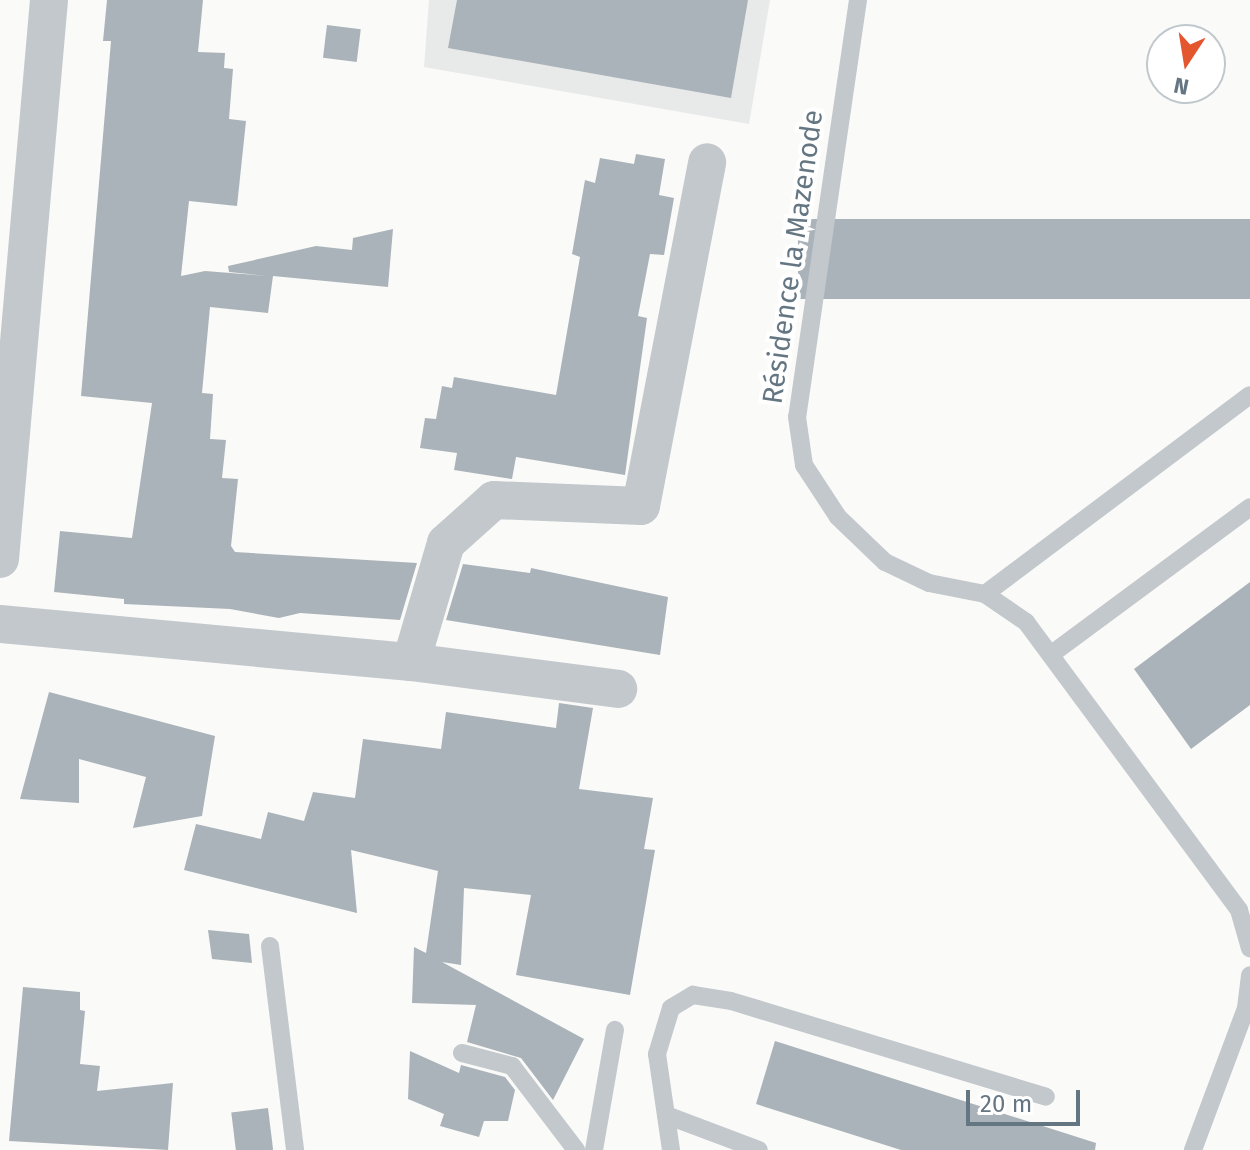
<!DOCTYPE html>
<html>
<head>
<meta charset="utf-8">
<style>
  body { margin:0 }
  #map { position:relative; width:1250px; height:1150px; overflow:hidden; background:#fafaf8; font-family:"Fira Sans",sans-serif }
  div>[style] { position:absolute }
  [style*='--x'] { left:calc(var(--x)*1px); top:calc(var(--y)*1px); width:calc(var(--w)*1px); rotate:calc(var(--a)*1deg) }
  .built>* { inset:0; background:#e8e9e9 }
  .building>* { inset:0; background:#aab3b9; transform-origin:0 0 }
  .lane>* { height:18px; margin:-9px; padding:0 9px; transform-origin:9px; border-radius:9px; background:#c3c8cc }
  .street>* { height:38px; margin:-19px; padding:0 19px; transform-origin:19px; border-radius:19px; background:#c3c8cc }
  span { translate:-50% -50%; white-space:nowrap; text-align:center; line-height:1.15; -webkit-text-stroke:8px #fff; paint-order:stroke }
  .street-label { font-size:28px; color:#657683 }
  .north { position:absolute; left:1146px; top:24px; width:80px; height:80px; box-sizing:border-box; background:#fff; border:2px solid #c1c8cd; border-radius:50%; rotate:192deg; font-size:22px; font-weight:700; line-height:32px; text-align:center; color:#657683 }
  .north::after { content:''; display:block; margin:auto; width:28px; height:36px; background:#e4572e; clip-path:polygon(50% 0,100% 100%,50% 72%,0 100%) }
  .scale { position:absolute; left:966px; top:1090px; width:114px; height:36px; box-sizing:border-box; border:4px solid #657683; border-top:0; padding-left:10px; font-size:24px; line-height:28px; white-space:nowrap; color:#657683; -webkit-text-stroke:6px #fff; paint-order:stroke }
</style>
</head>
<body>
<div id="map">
  <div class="built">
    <div style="clip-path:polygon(429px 0,770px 0,749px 124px,424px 67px)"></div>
  </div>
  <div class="building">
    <div style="clip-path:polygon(107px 0,203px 0,198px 52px,225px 53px,224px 68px,233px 69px,229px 119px,246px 121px,237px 206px,189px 201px,181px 276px,205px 271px,267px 276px,229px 272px,228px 266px,316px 246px,352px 250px,353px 238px,393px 229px,388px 287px,273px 276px,268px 313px,210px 307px,202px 393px,213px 394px,210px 439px,226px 440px,222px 478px,238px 479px,231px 546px,235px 552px,417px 563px,400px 620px,300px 613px,279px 618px,230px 609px,124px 604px,124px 599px,54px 592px,60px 531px,132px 538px,152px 403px,81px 396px,111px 41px,103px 41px)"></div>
    <div style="clip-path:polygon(457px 0,748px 0,731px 98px,448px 48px)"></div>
    <div style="left:327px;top:25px;width:34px;height:33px;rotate:7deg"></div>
    <div style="clip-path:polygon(636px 154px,665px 159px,659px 195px,674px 198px,664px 255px,650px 254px,638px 316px,647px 318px,625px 475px,516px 457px,512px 479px,454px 470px,457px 453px,420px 448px,425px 418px,436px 419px,442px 386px,452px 388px,454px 377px,556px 395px,580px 257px,572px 254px,585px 180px,595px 183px,600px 158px,634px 164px)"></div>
    <div style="left:1250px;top:219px;width:80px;height:452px;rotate:90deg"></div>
    <div style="clip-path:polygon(463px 564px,530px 573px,531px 568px,668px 597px,660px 655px,446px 620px)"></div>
    <div style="clip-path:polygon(1250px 582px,1250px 705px,1191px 749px,1134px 669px)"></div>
    <div style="clip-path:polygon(49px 692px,215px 736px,202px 816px,133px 828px,146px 777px,79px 759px,79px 803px,20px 799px)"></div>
    <div style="clip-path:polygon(559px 703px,593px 708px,579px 789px,653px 798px,644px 849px,655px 850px,630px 995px,516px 975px,531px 895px,464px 888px,461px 965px,442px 962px,584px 1039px,553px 1100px,521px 1058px,467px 1042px,476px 1005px,412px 1003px,414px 947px,426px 953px,438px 871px,351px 850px,357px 913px,184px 870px,196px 824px,261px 839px,268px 812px,304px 821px,313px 792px,355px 798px,363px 739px,441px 749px,446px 712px,556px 728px)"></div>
    <div style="clip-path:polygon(208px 930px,249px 934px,252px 963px,212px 959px)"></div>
    <div style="clip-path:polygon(23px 987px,80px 992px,80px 1010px,85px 1011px,80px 1064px,100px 1066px,97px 1091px,173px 1083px,168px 1150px,9px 1141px)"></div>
    <div style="clip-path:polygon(775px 1041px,1096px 1143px,1095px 1150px,901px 1150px,756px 1104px)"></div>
    <div style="clip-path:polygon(410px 1051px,459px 1073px,461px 1065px,505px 1077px,515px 1090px,508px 1121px,484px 1121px,479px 1137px,440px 1126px,444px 1114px,408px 1099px)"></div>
    <div style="left:268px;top:1108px;width:42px;height:37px;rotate:83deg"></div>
  </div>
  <div class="lane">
    <div style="--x:858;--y:0;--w:421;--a:98.3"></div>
    <div style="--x:797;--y:417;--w:49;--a:81.7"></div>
    <div style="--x:804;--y:465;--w:62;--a:56.8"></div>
    <div style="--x:838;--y:517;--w:65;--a:43.8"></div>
    <div style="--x:885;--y:562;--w:49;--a:25.5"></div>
    <div style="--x:929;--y:583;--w:57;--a:11.1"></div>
    <div style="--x:985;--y:594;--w:50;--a:34.3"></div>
    <div style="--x:1026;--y:622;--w:358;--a:53.5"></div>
    <div style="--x:1239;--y:910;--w:40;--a:74"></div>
    <div style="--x:985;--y:594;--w:331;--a:-36.9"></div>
    <div style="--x:1053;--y:653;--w:245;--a:-36.5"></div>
    <div style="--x:270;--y:946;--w:206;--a:83"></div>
    <div style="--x:462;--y:1053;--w:52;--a:14.6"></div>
    <div style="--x:512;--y:1066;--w:106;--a:52.7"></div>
    <div style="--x:666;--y:1115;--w:99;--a:20.6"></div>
    <div style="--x:594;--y:1150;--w:122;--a:-80.1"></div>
    <div style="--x:671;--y:1150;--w:97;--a:-98.3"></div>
    <div style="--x:657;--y:1054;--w:48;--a:-73.1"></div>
    <div style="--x:671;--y:1008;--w:26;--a:-31"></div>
    <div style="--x:693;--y:995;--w:38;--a:9"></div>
    <div style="--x:731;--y:1001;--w:329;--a:16.9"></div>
    <div style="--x:1193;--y:1150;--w:152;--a:-69.5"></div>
    <div style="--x:1246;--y:1008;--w:33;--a:-83"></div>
  </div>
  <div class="street">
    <div style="--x:0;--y:559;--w:561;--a:-84.99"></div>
    <div style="--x:0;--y:624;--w:413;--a:5.3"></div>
    <div style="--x:411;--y:662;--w:124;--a:-73.6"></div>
    <div style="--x:446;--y:543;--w:64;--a:-41.9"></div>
    <div style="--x:494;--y:500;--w:147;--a:2.3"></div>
    <div style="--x:641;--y:506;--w:350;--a:-79.1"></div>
    <div style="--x:411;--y:662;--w:209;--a:7.4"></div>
  </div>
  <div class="street-label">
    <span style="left:793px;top:257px;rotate:-82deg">Résidence la Mazenode</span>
  </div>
  <div class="north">N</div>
  <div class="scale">20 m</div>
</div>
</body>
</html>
